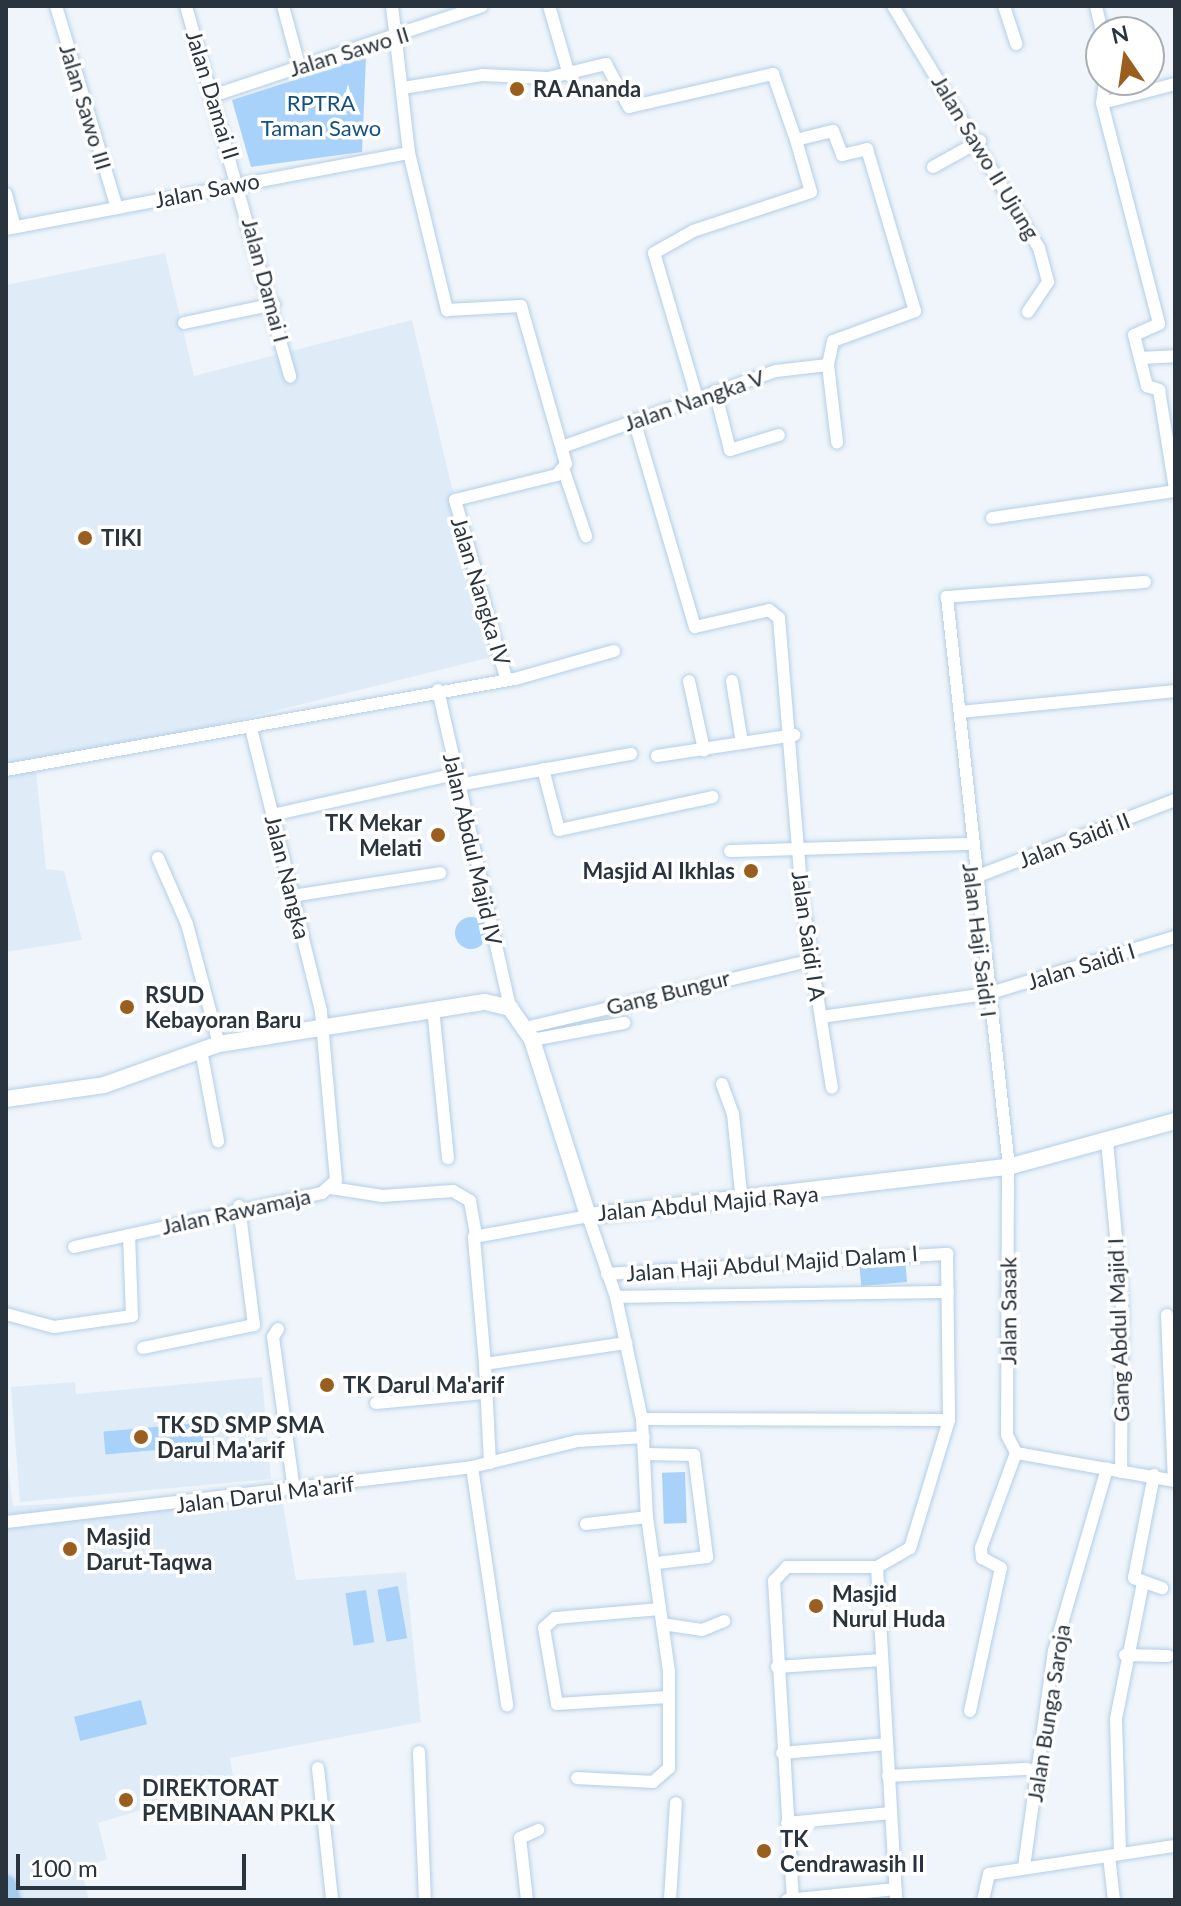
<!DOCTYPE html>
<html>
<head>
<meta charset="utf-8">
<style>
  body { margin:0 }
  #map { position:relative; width:1181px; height:1906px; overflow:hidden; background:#eff5fa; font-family:Lato,sans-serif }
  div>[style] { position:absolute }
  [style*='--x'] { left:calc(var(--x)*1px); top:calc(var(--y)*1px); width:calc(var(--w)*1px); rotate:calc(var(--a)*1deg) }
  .built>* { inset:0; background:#dfecf8 }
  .green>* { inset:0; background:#a9d2fa; transform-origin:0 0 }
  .round { border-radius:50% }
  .roads { filter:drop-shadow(0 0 2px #b4cee7) drop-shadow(0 0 2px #b4cee7) }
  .minor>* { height:12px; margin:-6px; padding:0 6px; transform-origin:6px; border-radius:6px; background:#fff }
  .tertiary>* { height:16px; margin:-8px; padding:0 8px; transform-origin:8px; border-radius:8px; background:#fff }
  .primary>* { height:20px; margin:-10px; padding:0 10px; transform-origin:10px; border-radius:10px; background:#a5cbef }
  .dots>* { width:22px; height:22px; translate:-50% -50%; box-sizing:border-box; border:4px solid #fff; border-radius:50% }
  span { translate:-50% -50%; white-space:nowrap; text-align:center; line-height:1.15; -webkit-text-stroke:7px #fff; paint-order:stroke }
  .street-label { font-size:22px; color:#29343e }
  .poi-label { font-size:22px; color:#29343e; font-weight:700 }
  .left { translate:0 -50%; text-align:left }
  .right { translate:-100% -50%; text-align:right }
  .park-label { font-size:22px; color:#145182 }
  .frame { position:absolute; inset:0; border:8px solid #29343e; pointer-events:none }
  .north { position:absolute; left:1085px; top:16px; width:80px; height:80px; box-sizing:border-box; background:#fff; border:2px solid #a9aeb2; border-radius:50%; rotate:347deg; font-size:22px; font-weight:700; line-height:32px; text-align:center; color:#29343e }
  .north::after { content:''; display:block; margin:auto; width:28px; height:36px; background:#9a5f1f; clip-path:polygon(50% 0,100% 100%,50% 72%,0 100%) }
  .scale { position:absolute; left:16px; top:1854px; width:230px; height:36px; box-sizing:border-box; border:4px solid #29343e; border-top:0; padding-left:10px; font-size:24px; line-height:28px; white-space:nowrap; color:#29343e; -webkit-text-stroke:6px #fff; paint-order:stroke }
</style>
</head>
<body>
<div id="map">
  <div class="built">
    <div style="clip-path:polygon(165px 253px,194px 376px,412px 320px,460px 522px,498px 639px,492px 657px,36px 770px,46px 869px,64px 871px,82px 940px,6px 952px,6px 285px)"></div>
    <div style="clip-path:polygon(262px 1377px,271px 1479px,20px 1502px,11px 1387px,75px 1382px,76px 1394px)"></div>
    <div style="clip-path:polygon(6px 1450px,13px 1506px,281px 1492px,296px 1580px,406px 1572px,421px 1722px,230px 1758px,234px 1782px,98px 1823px,107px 1859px,81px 1868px,89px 1900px,6px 1900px)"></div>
  </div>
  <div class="green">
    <div style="clip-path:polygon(366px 57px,362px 152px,251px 167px,232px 100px)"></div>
    <div class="round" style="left:455px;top:917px;width:32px;height:32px"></div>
    <div style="left:905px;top:1258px;width:24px;height:46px;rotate:85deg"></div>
    <div style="left:212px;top:1422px;width:23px;height:109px;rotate:85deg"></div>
    <div style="left:685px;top:1472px;width:51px;height:23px;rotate:88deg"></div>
    <div style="left:398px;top:1586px;width:53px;height:21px;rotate:80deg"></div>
    <div style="left:366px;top:1590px;width:53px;height:21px;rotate:81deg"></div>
    <div style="left:141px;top:1700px;width:25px;height:69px;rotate:76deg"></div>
  </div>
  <div class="roads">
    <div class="minor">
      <div style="--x:56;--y:6;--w:211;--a:73.2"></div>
      <div style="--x:186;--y:6;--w:385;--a:74.3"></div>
      <div style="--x:283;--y:6;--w:61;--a:74.8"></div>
      <div style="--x:392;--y:6;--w:148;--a:83.4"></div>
      <div style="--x:409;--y:153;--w:162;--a:76.4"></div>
      <div style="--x:447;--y:310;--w:74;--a:-3.1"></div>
      <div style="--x:521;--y:306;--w:164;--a:74.1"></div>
      <div style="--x:566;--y:464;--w:14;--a:129"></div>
      <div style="--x:557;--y:475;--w:105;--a:166.2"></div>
      <div style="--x:455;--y:500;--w:185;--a:74"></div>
      <div style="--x:549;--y:6;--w:72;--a:73.8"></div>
      <div style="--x:893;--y:6;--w:283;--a:58.9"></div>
      <div style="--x:1039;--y:248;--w:35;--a:75"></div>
      <div style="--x:1048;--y:282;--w:36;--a:124"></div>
      <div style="--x:1004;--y:6;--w:40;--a:72"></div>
      <div style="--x:1096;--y:6;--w:27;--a:77"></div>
      <div style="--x:1105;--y:80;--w:23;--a:97"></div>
      <div style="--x:1102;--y:103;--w:228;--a:75.5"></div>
      <div style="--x:1159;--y:324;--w:27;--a:156"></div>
      <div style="--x:1134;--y:335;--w:53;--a:75.7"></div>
      <div style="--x:1147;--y:386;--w:13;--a:18"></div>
      <div style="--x:1159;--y:390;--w:100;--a:80.8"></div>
      <div style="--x:403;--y:88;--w:80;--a:-9.3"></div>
      <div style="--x:482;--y:75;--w:66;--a:2.6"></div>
      <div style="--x:548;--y:78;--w:60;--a:-13.6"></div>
      <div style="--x:606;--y:64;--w:49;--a:61.9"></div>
      <div style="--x:629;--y:107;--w:148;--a:-12.9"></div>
      <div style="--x:773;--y:74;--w:70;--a:70.8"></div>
      <div style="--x:796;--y:140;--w:38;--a:-14"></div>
      <div style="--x:833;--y:131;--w:26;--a:69"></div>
      <div style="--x:842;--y:155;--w:26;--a:-13"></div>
      <div style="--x:867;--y:149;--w:169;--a:73.5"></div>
      <div style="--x:915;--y:311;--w:87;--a:159.9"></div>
      <div style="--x:833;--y:341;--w:25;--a:102"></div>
      <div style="--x:828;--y:365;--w:78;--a:83.3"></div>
      <div style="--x:215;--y:95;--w:281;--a:-18.4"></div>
      <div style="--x:1102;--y:103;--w:75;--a:-14.6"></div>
      <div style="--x:933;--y:167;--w:54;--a:-29"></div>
      <div style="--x:6;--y:194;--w:34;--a:75"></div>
      <div style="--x:6;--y:229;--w:410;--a:-10.7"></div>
      <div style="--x:184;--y:323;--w:92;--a:-11.9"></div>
      <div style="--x:1140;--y:358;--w:35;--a:-3"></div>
      <div style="--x:715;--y:391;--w:61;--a:75.7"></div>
      <div style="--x:730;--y:450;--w:51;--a:-17"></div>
      <div style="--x:697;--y:398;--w:151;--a:-106.5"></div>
      <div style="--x:654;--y:253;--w:45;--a:-29.4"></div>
      <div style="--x:693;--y:231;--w:124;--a:-18.3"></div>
      <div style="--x:811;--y:192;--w:54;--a:-106.1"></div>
      <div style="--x:634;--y:420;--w:216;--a:73.6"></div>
      <div style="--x:695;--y:627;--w:76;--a:-12.9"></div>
      <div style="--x:769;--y:610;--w:13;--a:39"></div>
      <div style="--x:779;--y:618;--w:282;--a:85.3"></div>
      <div style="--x:802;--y:899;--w:191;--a:81"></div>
      <div style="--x:562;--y:447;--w:227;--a:-19.6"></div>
      <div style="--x:776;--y:371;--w:52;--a:-6.6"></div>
      <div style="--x:564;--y:471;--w:69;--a:71.3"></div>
      <div style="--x:992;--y:518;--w:185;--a:-8.4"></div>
      <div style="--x:1145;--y:582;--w:199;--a:175.7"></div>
      <div style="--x:947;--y:597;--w:564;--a:83.79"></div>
      <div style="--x:1008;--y:1158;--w:277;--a:90.2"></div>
      <div style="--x:1007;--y:1435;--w:20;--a:63"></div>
      <div style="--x:1016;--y:1453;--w:161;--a:10"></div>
      <div style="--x:689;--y:681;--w:71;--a:77.7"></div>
      <div style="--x:732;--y:681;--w:63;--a:80.8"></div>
      <div style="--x:438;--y:690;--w:326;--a:77.2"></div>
      <div style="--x:961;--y:712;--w:215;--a:-5.6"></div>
      <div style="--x:657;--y:756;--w:139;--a:-8.7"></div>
      <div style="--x:543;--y:769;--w:63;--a:75.3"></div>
      <div style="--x:559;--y:830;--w:157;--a:-12.1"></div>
      <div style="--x:6;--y:770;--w:517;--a:-10.14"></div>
      <div style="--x:515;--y:679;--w:103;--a:-15.8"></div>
      <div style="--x:458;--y:785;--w:176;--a:-10.2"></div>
      <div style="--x:272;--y:815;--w:188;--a:-12.6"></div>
      <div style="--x:730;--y:851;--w:238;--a:-1.7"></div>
      <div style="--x:158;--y:858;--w:72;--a:66.3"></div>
      <div style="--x:187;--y:924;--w:124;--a:75.1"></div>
      <div style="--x:973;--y:878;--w:217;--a:-21.1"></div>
      <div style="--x:292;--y:896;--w:150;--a:-8.8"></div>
      <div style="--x:433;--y:1008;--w:151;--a:84.3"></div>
      <div style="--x:821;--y:1017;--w:168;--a:-7.9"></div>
      <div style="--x:987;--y:994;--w:196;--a:-16.9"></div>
      <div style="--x:525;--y:1028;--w:295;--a:-13.3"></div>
      <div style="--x:532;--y:1040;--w:94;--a:-10.5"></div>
      <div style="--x:201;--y:1050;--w:93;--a:79.4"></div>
      <div style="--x:722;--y:1084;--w:32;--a:70"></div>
      <div style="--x:733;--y:1114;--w:88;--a:84.2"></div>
      <div style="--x:1107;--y:1141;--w:160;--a:84.6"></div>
      <div style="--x:1122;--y:1300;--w:172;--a:90.3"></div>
      <div style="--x:331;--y:1188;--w:52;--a:8.9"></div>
      <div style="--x:382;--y:1196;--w:71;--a:-4"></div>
      <div style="--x:453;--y:1191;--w:20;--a:30"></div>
      <div style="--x:470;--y:1201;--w:36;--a:80"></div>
      <div style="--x:74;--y:1247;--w:254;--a:-12.3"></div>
      <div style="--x:322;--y:1193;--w:19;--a:-43"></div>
      <div style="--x:336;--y:1180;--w:170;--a:-95.1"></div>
      <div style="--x:321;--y:1011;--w:291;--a:-103.9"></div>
      <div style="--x:607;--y:1274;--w:341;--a:-3.4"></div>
      <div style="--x:947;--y:1254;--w:166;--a:89.3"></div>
      <div style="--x:949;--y:1420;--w:134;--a:106.9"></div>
      <div style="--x:910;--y:1548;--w:38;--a:150"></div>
      <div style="--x:877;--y:1567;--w:90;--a:180"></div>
      <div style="--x:787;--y:1567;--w:19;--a:133"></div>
      <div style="--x:774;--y:1581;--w:320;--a:86.6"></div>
      <div style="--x:616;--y:1297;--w:332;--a:-0.9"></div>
      <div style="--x:6;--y:1314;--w:50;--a:15.2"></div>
      <div style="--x:54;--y:1327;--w:79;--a:-8"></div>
      <div style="--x:132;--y:1316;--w:81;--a:-92.1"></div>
      <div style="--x:1167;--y:1315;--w:165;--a:87.6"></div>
      <div style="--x:278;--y:1329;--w:9;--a:122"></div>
      <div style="--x:273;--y:1337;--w:154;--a:82.2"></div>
      <div style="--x:143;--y:1348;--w:113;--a:-11.7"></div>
      <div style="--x:254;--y:1325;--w:120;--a:-97.2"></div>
      <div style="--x:485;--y:1364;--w:127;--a:-95"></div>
      <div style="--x:474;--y:1237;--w:116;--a:-10.4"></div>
      <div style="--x:588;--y:1216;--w:86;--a:70.9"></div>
      <div style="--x:616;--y:1297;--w:125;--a:78"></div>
      <div style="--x:642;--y:1419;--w:98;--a:87.1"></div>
      <div style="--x:647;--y:1517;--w:156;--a:81.9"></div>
      <div style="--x:669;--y:1671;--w:97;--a:90"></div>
      <div style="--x:669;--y:1768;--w:21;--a:139"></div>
      <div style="--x:653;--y:1782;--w:76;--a:-177"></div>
      <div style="--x:376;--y:1403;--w:108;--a:-5.3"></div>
      <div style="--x:642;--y:1419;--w:307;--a:0.2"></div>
      <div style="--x:645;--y:1454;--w:49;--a:1.2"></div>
      <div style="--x:694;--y:1455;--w:103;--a:82.7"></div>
      <div style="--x:707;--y:1557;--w:50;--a:173.2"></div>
      <div style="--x:490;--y:1463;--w:99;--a:-92.9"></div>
      <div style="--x:485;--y:1364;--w:143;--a:-8.5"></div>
      <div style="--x:472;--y:1467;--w:241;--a:81.6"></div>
      <div style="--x:1154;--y:1475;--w:105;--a:101"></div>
      <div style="--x:1134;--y:1578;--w:30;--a:20"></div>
      <div style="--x:6;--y:1522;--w:469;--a:-6.7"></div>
      <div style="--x:472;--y:1467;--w:108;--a:-13.9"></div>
      <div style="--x:577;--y:1441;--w:67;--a:-3.4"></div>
      <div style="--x:586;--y:1524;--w:61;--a:-6.5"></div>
      <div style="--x:877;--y:1567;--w:334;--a:86.7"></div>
      <div style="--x:660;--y:1609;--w:105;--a:175.1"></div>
      <div style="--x:555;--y:1618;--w:15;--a:138"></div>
      <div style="--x:544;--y:1628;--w:77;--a:80.3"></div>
      <div style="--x:557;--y:1704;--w:111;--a:-3.6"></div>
      <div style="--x:662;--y:1624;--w:40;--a:8.5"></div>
      <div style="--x:702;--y:1630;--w:24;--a:-22"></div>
      <div style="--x:1125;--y:1655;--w:43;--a:1.3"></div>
      <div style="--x:777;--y:1667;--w:105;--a:-3.8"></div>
      <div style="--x:970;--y:1711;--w:146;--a:-77.8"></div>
      <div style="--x:1001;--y:1568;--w:21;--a:-152"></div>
      <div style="--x:982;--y:1558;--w:10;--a:-96"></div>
      <div style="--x:981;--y:1548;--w:101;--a:-69.8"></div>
      <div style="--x:419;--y:1752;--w:148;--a:87.7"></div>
      <div style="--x:782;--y:1753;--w:105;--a:-4.9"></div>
      <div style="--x:318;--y:1768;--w:133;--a:83.9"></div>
      <div style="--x:888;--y:1776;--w:140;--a:-2.9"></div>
      <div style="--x:787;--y:1823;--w:104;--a:-5.5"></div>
      <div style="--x:1120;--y:1854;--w:135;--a:-91.7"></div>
      <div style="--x:1116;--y:1719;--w:139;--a:-78.8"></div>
      <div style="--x:1109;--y:1856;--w:44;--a:83.5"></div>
      <div style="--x:1024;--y:1867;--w:218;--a:-82.1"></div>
      <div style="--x:1054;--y:1651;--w:190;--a:-73.8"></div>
      <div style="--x:527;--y:1900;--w:62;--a:-96.4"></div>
      <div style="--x:520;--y:1838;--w:20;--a:-24"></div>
      <div style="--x:670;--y:1900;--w:97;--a:-86.5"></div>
      <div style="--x:787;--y:1900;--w:109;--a:-5.8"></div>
      <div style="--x:983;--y:1900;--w:27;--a:-77"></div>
      <div style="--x:989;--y:1874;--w:188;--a:-8.6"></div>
    </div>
    <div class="tertiary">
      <div style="--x:6;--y:1099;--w:99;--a:-8.1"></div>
      <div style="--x:104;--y:1085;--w:122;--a:-19.6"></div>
      <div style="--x:219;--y:1044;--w:269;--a:-9"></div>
      <div style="--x:485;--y:1002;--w:26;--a:13"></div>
      <div style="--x:510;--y:1008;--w:39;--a:55"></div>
      <div style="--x:532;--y:1040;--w:185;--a:72.3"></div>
      <div style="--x:588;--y:1216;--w:423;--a:-6.7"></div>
      <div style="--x:1008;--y:1167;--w:173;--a:-15.4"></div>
    </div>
    <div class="primary">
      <div style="--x:6;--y:1886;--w:15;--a:74"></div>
    </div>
  </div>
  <div class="dots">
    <div style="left:517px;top:89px;background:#9a5f1f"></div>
    <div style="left:85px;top:538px;background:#9a5f1f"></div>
    <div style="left:438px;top:835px;background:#9a5f1f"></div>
    <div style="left:751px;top:871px;background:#9a5f1f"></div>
    <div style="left:127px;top:1007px;background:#9a5f1f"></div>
    <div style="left:327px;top:1385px;background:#9a5f1f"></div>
    <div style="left:141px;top:1437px;background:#9a5f1f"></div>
    <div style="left:70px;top:1549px;background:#9a5f1f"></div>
    <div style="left:816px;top:1606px;background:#9a5f1f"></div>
    <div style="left:126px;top:1800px;background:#9a5f1f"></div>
    <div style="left:764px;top:1851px;background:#9a5f1f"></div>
  </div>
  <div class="street-label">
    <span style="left:349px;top:51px;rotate:-17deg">Jalan Sawo II</span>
    <span style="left:213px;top:95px;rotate:73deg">Jalan Damai II</span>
    <span style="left:86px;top:107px;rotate:73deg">Jalan Sawo III</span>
    <span style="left:986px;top:157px;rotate:59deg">Jalan Sawo II Ujung</span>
    <span style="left:207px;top:190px;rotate:-11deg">Jalan Sawo</span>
    <span style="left:266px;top:280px;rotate:75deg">Jalan Damai I</span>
    <span style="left:694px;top:400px;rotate:-19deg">Jalan Nangka V</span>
    <span style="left:481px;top:591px;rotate:73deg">Jalan Nangka IV</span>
    <span style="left:1074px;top:840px;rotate:-21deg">Jalan Saidi II</span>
    <span style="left:473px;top:849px;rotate:77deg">Jalan Abdul Majid IV</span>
    <span style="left:288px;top:877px;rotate:76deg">Jalan Nangka</span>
    <span style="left:809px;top:936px;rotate:82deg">Jalan Saidi I A</span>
    <span style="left:980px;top:940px;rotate:83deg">Jalan Haji Saidi I</span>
    <span style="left:1081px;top:966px;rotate:-17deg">Jalan Saidi I</span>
    <span style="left:668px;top:992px;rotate:-14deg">Gang Bungur</span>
    <span style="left:708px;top:1203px;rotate:-5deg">Jalan Abdul Majid Raya</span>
    <span style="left:236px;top:1211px;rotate:-12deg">Jalan Rawamaja</span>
    <span style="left:772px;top:1263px;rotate:-4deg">Jalan Haji Abdul Majid Dalam I</span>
    <span style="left:1008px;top:1311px;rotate:-90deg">Jalan Sasak</span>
    <span style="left:1118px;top:1330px;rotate:-92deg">Gang Abdul Majid I</span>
    <span style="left:265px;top:1494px;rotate:-7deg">Jalan Darul Ma'arif</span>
    <span style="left:1048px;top:1713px;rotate:-81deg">Jalan Bunga Saroja</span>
  </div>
  <div class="poi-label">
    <span class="left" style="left:533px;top:89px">RA Ananda</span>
    <span class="left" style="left:101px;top:538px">TIKI</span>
    <span class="right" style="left:422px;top:835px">TK Mekar<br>Melati</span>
    <span class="right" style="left:735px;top:871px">Masjid Al Ikhlas</span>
    <span class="left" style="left:145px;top:1007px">RSUD<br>Kebayoran Baru</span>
    <span class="left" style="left:343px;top:1385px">TK Darul Ma'arif</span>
    <span class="left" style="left:157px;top:1437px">TK SD SMP SMA<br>Darul Ma'arif</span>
    <span class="left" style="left:86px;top:1549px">Masjid<br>Darut-Taqwa</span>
    <span class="left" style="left:832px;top:1606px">Masjid<br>Nurul Huda</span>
    <span class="left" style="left:142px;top:1800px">DIREKTORAT<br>PEMBINAAN PKLK</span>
    <span class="left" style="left:780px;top:1851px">TK<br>Cendrawasih II</span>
  </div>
  <div class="park-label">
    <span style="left:321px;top:115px">RPTRA<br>Taman Sawo</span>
  </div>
  <div class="frame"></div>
  <div class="north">N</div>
  <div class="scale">100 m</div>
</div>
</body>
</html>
